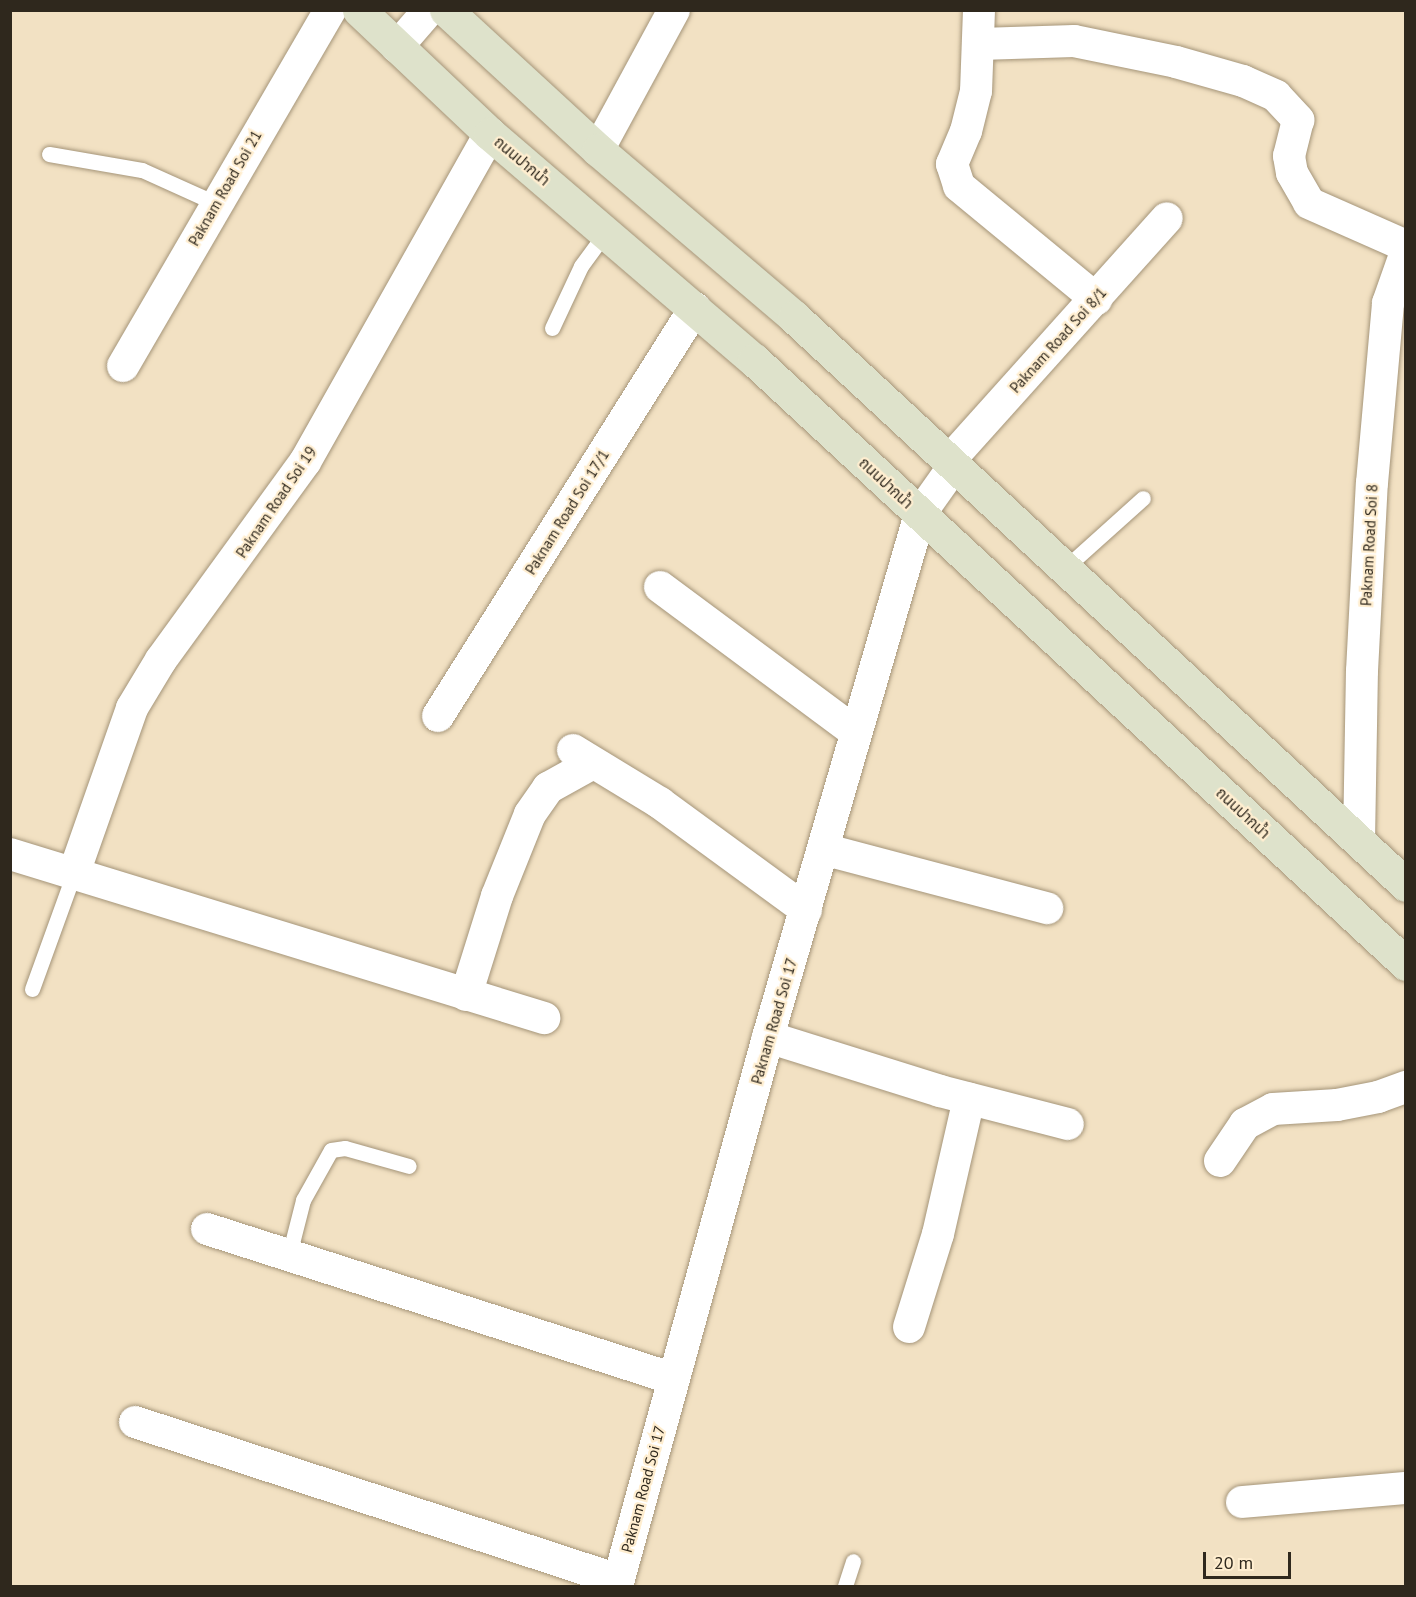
<!DOCTYPE html>
<html>
<head>
<meta charset="utf-8">
<style>
  body { margin:0 }
  #map { position:relative; width:1416px; height:1597px; overflow:hidden; background:#f2e1c3; font-family:"PT Sans","Noto Sans Thai",sans-serif }
  div>[style] { position:absolute }
  [style*='--x'] { left:calc(var(--x)*1px); top:calc(var(--y)*1px); width:calc(var(--w)*1px); rotate:calc(var(--a)*1deg) }
  .roads { filter:drop-shadow(0 0 2px #a59579) drop-shadow(0 0 2px #a59579) }
  .lane>* { height:15px; margin:-7.5px; padding:0 7.5px; transform-origin:7.5px; border-radius:7.5px; background:#fff }
  .street>* { height:32px; margin:-16px; padding:0 16px; transform-origin:16px; border-radius:16px; background:#fff }
  .secondary>* { height:33px; margin:-16.5px; padding:0 16.5px; transform-origin:16.5px; border-radius:16.5px; background:#dee2cb }
  span { translate:-50% -50%; white-space:nowrap; text-align:center; line-height:1.15; -webkit-text-stroke:4.5px #ffeed0; paint-order:stroke }
  .street-label { font-size:15px; color:#2f281d }
  .frame { position:absolute; inset:0; border:12px solid #2f281d; pointer-events:none }
  .scale { position:absolute; left:1203px; top:1552px; width:88px; height:27px; box-sizing:border-box; border:3px solid #2f281d; border-top:0; padding-left:8px; font-size:18px; line-height:21px; white-space:nowrap; color:#2f281d; -webkit-text-stroke:4px #ffeed0; paint-order:stroke }
</style>
</head>
<body>
<div id="map">
  <div class="roads">
    <div class="lane">
      <div style="--x:49;--y:154;--w:94;--a:9.8"></div>
      <div style="--x:142;--y:170;--w:80;--a:24.3"></div>
      <div style="--x:552;--y:328;--w:68;--a:-64.9"></div>
      <div style="--x:581;--y:266;--w:42;--a:-53.7"></div>
      <div style="--x:1064;--y:569;--w:106;--a:-41.9"></div>
      <div style="--x:32;--y:989;--w:123;--a:-70.1"></div>
      <div style="--x:289;--y:1255;--w:57;--a:-75.7"></div>
      <div style="--x:303;--y:1200;--w:57;--a:-60.8"></div>
      <div style="--x:331;--y:1150;--w:14;--a:-8"></div>
      <div style="--x:345;--y:1148;--w:66;--a:15.7"></div>
      <div style="--x:845;--y:1586;--w:26;--a:-72"></div>
    </div>
    <div class="street">
      <div style="--x:979;--y:10;--w:81;--a:92.1"></div>
      <div style="--x:976;--y:91;--w:41;--a:104"></div>
      <div style="--x:966;--y:131;--w:36;--a:113"></div>
      <div style="--x:952;--y:164;--w:23;--a:72"></div>
      <div style="--x:959;--y:186;--w:178;--a:39.5"></div>
      <div style="--x:980;--y:44;--w:94;--a:-1.8"></div>
      <div style="--x:1074;--y:41;--w:104;--a:11.6"></div>
      <div style="--x:1176;--y:62;--w:70;--a:15.8"></div>
      <div style="--x:1243;--y:81;--w:36;--a:24"></div>
      <div style="--x:1276;--y:96;--w:33;--a:47"></div>
      <div style="--x:1298;--y:120;--w:37;--a:104"></div>
      <div style="--x:1289;--y:156;--w:17;--a:80"></div>
      <div style="--x:1292;--y:173;--w:34;--a:60"></div>
      <div style="--x:1309;--y:203;--w:106;--a:23.9"></div>
      <div style="--x:397;--y:47;--w:49;--a:-49.1"></div>
      <div style="--x:598;--y:150;--w:159;--a:-61.5"></div>
      <div style="--x:123;--y:366;--w:412;--a:-59.8"></div>
      <div style="--x:949;--y:461;--w:326;--a:-48.1"></div>
      <div style="--x:660;--y:587;--w:243;--a:36.6"></div>
      <div style="--x:438;--y:716;--w:482;--a:-57.8"></div>
      <div style="--x:573;--y:750;--w:102;--a:31.3"></div>
      <div style="--x:660;--y:803;--w:181;--a:36.2"></div>
      <div style="--x:1359;--y:841;--w:170;--a:-89"></div>
      <div style="--x:1362;--y:671;--w:188;--a:-87"></div>
      <div style="--x:1372;--y:483;--w:181;--a:-84.9"></div>
      <div style="--x:1388;--y:303;--w:54;--a:-70.6"></div>
      <div style="--x:823;--y:849;--w:232;--a:14.8"></div>
      <div style="--x:10;--y:854;--w:559;--a:17.07"></div>
      <div style="--x:74;--y:873;--w:175;--a:-70.6"></div>
      <div style="--x:132;--y:708;--w:56;--a:-58.9"></div>
      <div style="--x:161;--y:660;--w:245;--a:-54"></div>
      <div style="--x:305;--y:462;--w:377;--a:-60.6"></div>
      <div style="--x:466;--y:995;--w:104;--a:-72.6"></div>
      <div style="--x:497;--y:896;--w:88;--a:-68.1"></div>
      <div style="--x:530;--y:814;--w:32;--a:-55"></div>
      <div style="--x:548;--y:788;--w:51;--a:-29.1"></div>
      <div style="--x:768;--y:1037;--w:180;--a:17.4"></div>
      <div style="--x:940;--y:1091;--w:132;--a:14.5"></div>
      <div style="--x:1220;--y:1161;--w:45;--a:-56"></div>
      <div style="--x:1245;--y:1124;--w:32;--a:-28"></div>
      <div style="--x:1273;--y:1109;--w:64;--a:-3.6"></div>
      <div style="--x:1337;--y:1105;--w:42;--a:-11"></div>
      <div style="--x:1378;--y:1097;--w:30;--a:-20"></div>
      <div style="--x:207;--y:1229;--w:490;--a:17.8"></div>
      <div style="--x:909;--y:1327;--w:97;--a:-72.7"></div>
      <div style="--x:938;--y:1234;--w:139;--a:-77.1"></div>
      <div style="--x:135;--y:1422;--w:508;--a:18.11"></div>
      <div style="--x:1242;--y:1502;--w:165;--a:-4.9"></div>
      <div style="--x:617;--y:1586;--w:569;--a:-74.62"></div>
      <div style="--x:768;--y:1037;--w:545;--a:-73.79"></div>
      <div style="--x:920;--y:514;--w:59;--a:-54.7"></div>
    </div>
    <div class="secondary">
      <div style="--x:359;--y:10;--w:180;--a:43.4"></div>
      <div style="--x:490;--y:134;--w:348;--a:40.6"></div>
      <div style="--x:754;--y:360;--w:889;--a:42.81"></div>
      <div style="--x:446;--y:10;--w:207;--a:42.6"></div>
      <div style="--x:598;--y:150;--w:257;--a:40.4"></div>
      <div style="--x:794;--y:317;--w:835;--a:42.86"></div>
    </div>
  </div>
  <div class="street-label">
    <span style="left:522px;top:161px;rotate:40deg">ถนนปากน้ำ</span>
    <span style="left:225px;top:188px;rotate:-60deg">Paknam Road Soi 21</span>
    <span style="left:1058px;top:340px;rotate:-48deg">Paknam Road Soi 8/1</span>
    <span style="left:886px;top:483px;rotate:43deg">ถนนปากน้ำ</span>
    <span style="left:276px;top:502px;rotate:-56deg">Paknam Road Soi 19</span>
    <span style="left:567px;top:512px;rotate:-58deg">Paknam Road Soi 17/1</span>
    <span style="left:1369px;top:545px;rotate:-87deg">Paknam Road Soi 8</span>
    <span style="left:1243px;top:813px;rotate:43deg">ถนนปากน้ำ</span>
    <span style="left:774px;top:1021px;rotate:-74deg">Paknam Road Soi 17</span>
    <span style="left:643px;top:1489px;rotate:-75deg">Paknam Road Soi 17</span>
  </div>
  <div class="frame"></div>
  <div class="scale">20 m</div>
</div>
</body>
</html>
